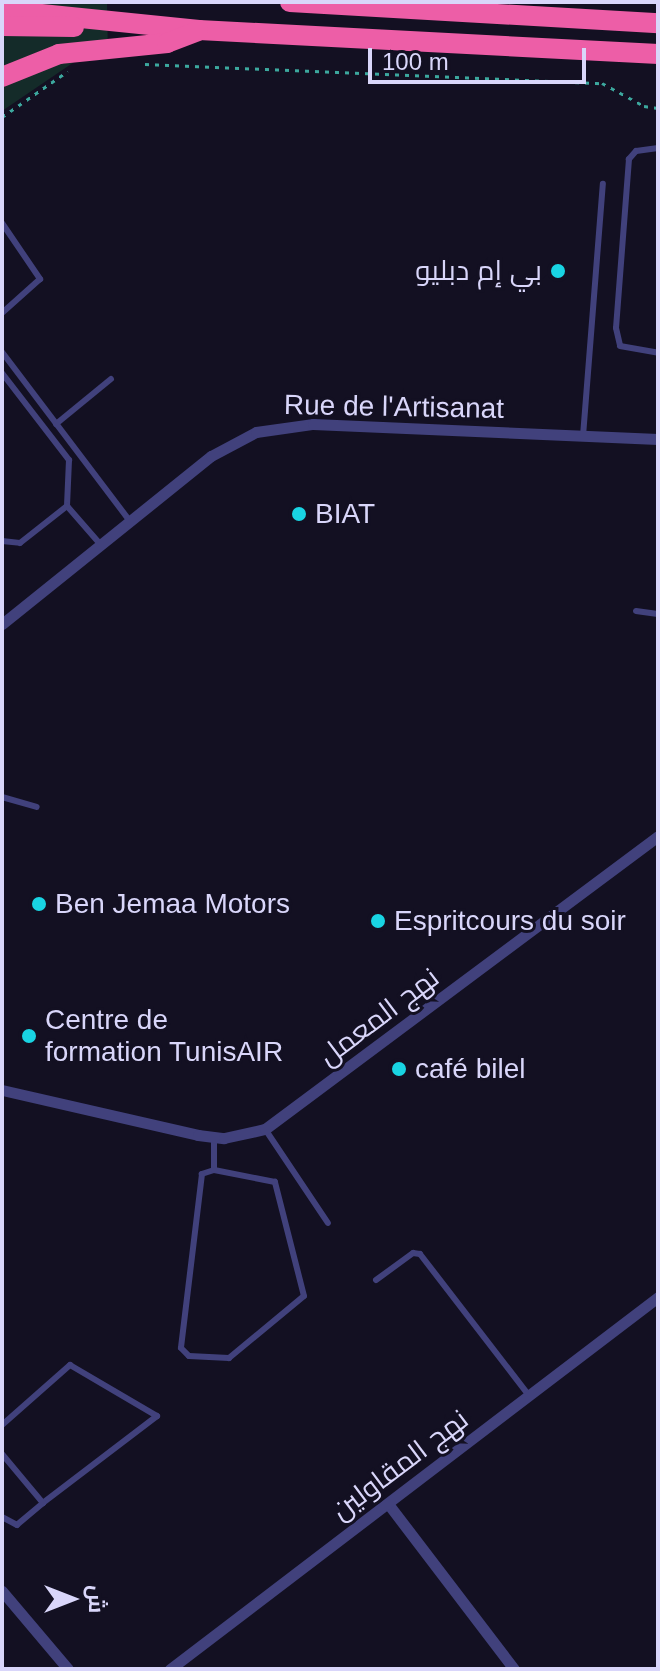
<!DOCTYPE html>
<html>
<head>
<meta charset="utf-8">
<style>
  body { margin:0 }
  #map { position:relative; width:660px; height:1671px; overflow:hidden; background:#131022; font-family:Arial,Cairo,sans-serif }
  div>[style] { position:absolute }
  [style*='--x'] { left:calc(var(--x)*1px); top:calc(var(--y)*1px); width:calc(var(--w)*1px); rotate:calc(var(--a)*1deg) }
  .green>* { inset:0; background:#142b29 }
  .path>* { height:3px; margin-top:-1.5px; transform-origin:0; background:repeating-linear-gradient(90deg,#3ca89e 0 4px,transparent 0 10px) }
  .service>* { height:6px; margin:-3px; padding:0 3px; transform-origin:3px; border-radius:3px; background:#41417c }
  .minor>* { height:11px; margin:-5.5px; padding:0 5.5px; transform-origin:5.5px; border-radius:5.5px; background:#41417c }
  .motorway>* { height:20px; margin:-10px; padding:0 10px; transform-origin:10px; border-radius:10px; background:#ed5ea7 }
  .dots>* { width:22px; height:22px; translate:-50% -50%; box-sizing:border-box; border:4px solid #131022; border-radius:50% }
  span { translate:-50% -50%; white-space:nowrap; text-align:center; line-height:1.15; -webkit-text-stroke:6px #131022; paint-order:stroke }
  .poi-label { font-size:28px; color:#d9d6fa }
  .right { translate:-100% -50%; text-align:right }
  .left { translate:0 -50%; text-align:left }
  .street-label { font-size:28px; color:#d9d6fa }
  .frame { position:absolute; inset:0; border:4px solid #d9d6fa; pointer-events:none }
  .north { position:absolute; left:32px; top:1559px; width:80px; height:80px; -webkit-text-stroke:6px #131022; paint-order:stroke; rotate:90deg; font-size:22px; font-weight:700; line-height:32px; text-align:center; color:#d9d6fa }
  .north::after { content:''; display:block; margin:auto; width:28px; height:36px; background:#d9d6fa; clip-path:polygon(50% 0,100% 100%,50% 72%,0 100%) }
  .scale { position:absolute; left:368px; top:48px; width:218px; height:36px; box-sizing:border-box; border:4px solid #d9d6fa; border-top:0; padding-left:10px; font-size:24px; line-height:28px; white-space:nowrap; color:#d9d6fa; -webkit-text-stroke:6px #131022; paint-order:stroke }
</style>
</head>
<body>
<div id="map">
  <div class="green">
    <div style="clip-path:polygon(2px 2px,107px 2px,108px 55px,83px 56px,2px 111px)"></div>
  </div>
  <div class="path">
    <div style="--x:145;--y:64;--w:457;--a:2.4"></div>
    <div style="--x:602;--y:83;--w:48;--a:28.7"></div>
    <div style="--x:644;--y:106;--w:14;--a:8"></div>
    <div style="--x:2;--y:117;--w:80;--a:-34.9"></div>
  </div>
  <div class="service">
    <div style="--x:658;--y:148;--w:22;--a:172"></div>
    <div style="--x:636;--y:151;--w:11;--a:131"></div>
    <div style="--x:629;--y:159;--w:169;--a:94.4"></div>
    <div style="--x:616;--y:328;--w:18;--a:77"></div>
    <div style="--x:620;--y:346;--w:39;--a:10"></div>
    <div style="--x:2;--y:223;--w:68;--a:55.8"></div>
    <div style="--x:40;--y:279;--w:51;--a:138.2"></div>
    <div style="--x:2;--y:352;--w:212;--a:52.9"></div>
    <div style="--x:2;--y:373;--w:110;--a:52.4"></div>
    <div style="--x:69;--y:460;--w:46;--a:92.5"></div>
    <div style="--x:67;--y:506;--w:52;--a:48.9"></div>
    <div style="--x:56;--y:424;--w:71;--a:-39.3"></div>
    <div style="--x:583;--y:436;--w:253;--a:-85.5"></div>
    <div style="--x:2;--y:541;--w:18;--a:6"></div>
    <div style="--x:20;--y:543;--w:60;--a:-38.2"></div>
    <div style="--x:636;--y:611;--w:22;--a:8"></div>
    <div style="--x:2;--y:797;--w:36;--a:16"></div>
    <div style="--x:265;--y:1129;--w:113;--a:56.2"></div>
    <div style="--x:214;--y:1170;--w:13;--a:162"></div>
    <div style="--x:202;--y:1174;--w:175;--a:96.9"></div>
    <div style="--x:181;--y:1348;--w:11;--a:45"></div>
    <div style="--x:189;--y:1356;--w:40;--a:2.9"></div>
    <div style="--x:229;--y:1358;--w:97;--a:-39.6"></div>
    <div style="--x:304;--y:1296;--w:118;--a:-104.3"></div>
    <div style="--x:275;--y:1182;--w:62;--a:-168.9"></div>
    <div style="--x:214;--y:1170;--w:33;--a:-90"></div>
    <div style="--x:376;--y:1280;--w:46;--a:-36.1"></div>
    <div style="--x:413;--y:1253;--w:7;--a:8"></div>
    <div style="--x:420;--y:1254;--w:180;--a:52.4"></div>
    <div style="--x:2;--y:1425;--w:91;--a:-41.4"></div>
    <div style="--x:70;--y:1365;--w:101;--a:30.4"></div>
    <div style="--x:157;--y:1416;--w:143;--a:142.7"></div>
    <div style="--x:2;--y:1454;--w:64;--a:50.1"></div>
    <div style="--x:43;--y:1503;--w:34;--a:140"></div>
    <div style="--x:17;--y:1525;--w:17;--a:-152"></div>
  </div>
  <div class="minor">
    <div style="--x:2;--y:624;--w:268;--a:-38.8"></div>
    <div style="--x:211;--y:456;--w:51;--a:-28.1"></div>
    <div style="--x:256;--y:432;--w:58;--a:-8"></div>
    <div style="--x:313;--y:424;--w:345;--a:2.5"></div>
    <div style="--x:2;--y:1090;--w:201;--a:12.9"></div>
    <div style="--x:198;--y:1135;--w:26;--a:7"></div>
    <div style="--x:224;--y:1138;--w:42;--a:-12.4"></div>
    <div style="--x:265;--y:1129;--w:490;--a:-36.7"></div>
    <div style="--x:389;--y:1505;--w:206;--a:52.7"></div>
    <div style="--x:2;--y:1591;--w:102;--a:49.8"></div>
    <div style="--x:170;--y:1669;--w:614;--a:-37.32"></div>
  </div>
  <div class="motorway">
    <div style="--x:290;--y:2;--w:369;--a:3.3"></div>
    <div style="--x:2;--y:10;--w:198;--a:5.8"></div>
    <div style="--x:199;--y:30;--w:460;--a:3"></div>
    <div style="--x:2;--y:26;--w:72;--a:0.8"></div>
    <div style="--x:2;--y:77;--w:61;--a:-22"></div>
    <div style="--x:59;--y:54;--w:109;--a:-5.8"></div>
    <div style="--x:167;--y:43;--w:33;--a:-21"></div>
  </div>
  <div class="dots">
    <div style="left:558px;top:271px;background:#19d4e3"></div>
    <div style="left:299px;top:514px;background:#19d4e3"></div>
    <div style="left:39px;top:904px;background:#19d4e3"></div>
    <div style="left:378px;top:921px;background:#19d4e3"></div>
    <div style="left:29px;top:1036px;background:#19d4e3"></div>
    <div style="left:399px;top:1069px;background:#19d4e3"></div>
  </div>
  <div class="poi-label">
    <span class="right" style="left:542px;top:271px">بي إم دبليو</span>
    <span class="left" style="left:315px;top:514px">BIAT</span>
    <span class="left" style="left:55px;top:904px">Ben Jemaa Motors</span>
    <span class="left" style="left:394px;top:921px">Espritcours du soir</span>
    <span class="left" style="left:45px;top:1036px">Centre de<br>formation TunisAIR</span>
    <span class="left" style="left:415px;top:1069px">café bilel</span>
  </div>
  <div class="street-label">
    <span style="left:394px;top:407px;rotate:1deg">Rue de l'Artisanat</span>
    <span style="left:379px;top:1017px;rotate:-37deg">نهج المعمل</span>
    <span style="left:400px;top:1465px;rotate:-37deg">نهج المقاولين</span>
  </div>
  <div class="frame"></div>
  <div class="north">ش</div>
  <div class="scale">100 m</div>
</div>
</body>
</html>
